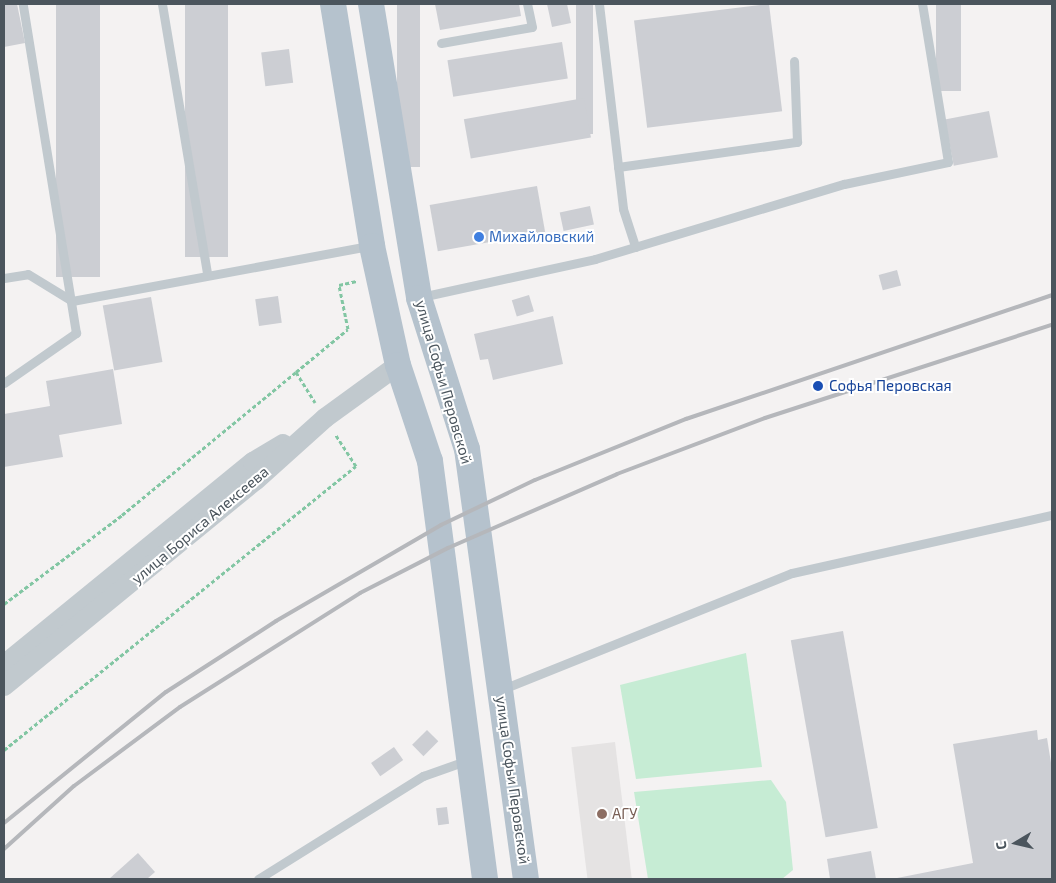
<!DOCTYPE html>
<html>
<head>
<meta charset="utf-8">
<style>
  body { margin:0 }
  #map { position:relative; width:1056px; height:883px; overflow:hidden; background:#f4f2f2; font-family:"Exo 2",sans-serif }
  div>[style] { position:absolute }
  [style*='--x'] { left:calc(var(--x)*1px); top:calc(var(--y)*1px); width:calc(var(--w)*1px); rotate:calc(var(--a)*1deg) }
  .education>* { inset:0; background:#e5e3e3; transform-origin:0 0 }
  .green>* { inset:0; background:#c6ecd4 }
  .building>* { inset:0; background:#ccced3; transform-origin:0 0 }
  .path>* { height:3px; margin-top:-1.5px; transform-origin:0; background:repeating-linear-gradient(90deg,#82c6a3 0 4px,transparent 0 6.5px) }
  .service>* { height:9px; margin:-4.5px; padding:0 4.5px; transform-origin:4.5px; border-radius:4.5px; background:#c1c9ce }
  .tertiary>* { height:20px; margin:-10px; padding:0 10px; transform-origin:10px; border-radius:10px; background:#c1c9ce }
  .primary>* { height:26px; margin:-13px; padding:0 13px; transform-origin:13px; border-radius:13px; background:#b5c2cd }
  .rail>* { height:4px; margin:-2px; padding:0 2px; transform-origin:2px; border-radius:2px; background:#b5b7bb }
  .dots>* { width:14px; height:14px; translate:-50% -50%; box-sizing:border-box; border:2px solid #fff; border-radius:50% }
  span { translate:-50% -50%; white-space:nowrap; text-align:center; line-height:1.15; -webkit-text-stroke:4px #fff; paint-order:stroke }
  .shop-label { font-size:15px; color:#366cbe }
  .left { translate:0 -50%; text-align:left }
  .street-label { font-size:15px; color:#4b555d }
  .transit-label { font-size:15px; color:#164399 }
  .education-label { font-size:15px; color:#785e54 }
  .frame { position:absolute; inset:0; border:5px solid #4b555d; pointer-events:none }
  .north { position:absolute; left:991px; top:818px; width:50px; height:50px; -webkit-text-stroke:4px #fff; paint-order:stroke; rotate:261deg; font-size:14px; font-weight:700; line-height:20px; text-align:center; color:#4b555d }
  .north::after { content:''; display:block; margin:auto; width:18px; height:22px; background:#4b555d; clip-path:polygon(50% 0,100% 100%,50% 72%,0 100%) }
</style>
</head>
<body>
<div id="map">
  <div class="education">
    <div style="left:615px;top:742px;width:138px;height:44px;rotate:83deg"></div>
  </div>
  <div class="green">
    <div style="clip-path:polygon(746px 653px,762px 767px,636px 779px,620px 685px)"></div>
    <div style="clip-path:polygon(771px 780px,786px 802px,793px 870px,782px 879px,648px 879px,634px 792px)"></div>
  </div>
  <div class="building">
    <div style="clip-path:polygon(4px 4px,17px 4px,25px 43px,4px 47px)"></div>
    <div style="left:56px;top:4px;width:44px;height:273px"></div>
    <div style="left:185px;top:4px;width:43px;height:253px"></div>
    <div style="left:397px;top:4px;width:23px;height:163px"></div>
    <div style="clip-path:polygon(435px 4px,519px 4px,521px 16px,440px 30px)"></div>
    <div style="clip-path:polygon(547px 4px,567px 4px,571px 23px,552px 27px)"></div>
    <div style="left:576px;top:4px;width:17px;height:130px"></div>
    <div style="left:769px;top:4px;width:108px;height:136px;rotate:83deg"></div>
    <div style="left:936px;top:4px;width:25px;height:87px"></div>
    <div style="left:562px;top:42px;width:37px;height:116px;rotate:81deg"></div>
    <div style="left:289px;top:49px;width:34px;height:28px;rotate:83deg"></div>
    <div style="left:584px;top:98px;width:40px;height:122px;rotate:80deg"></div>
    <div style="left:989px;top:111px;width:47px;height:45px;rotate:79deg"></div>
    <div style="left:537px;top:186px;width:47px;height:109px;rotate:80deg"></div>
    <div style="left:590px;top:206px;width:19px;height:31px;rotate:78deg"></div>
    <div style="left:897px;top:270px;width:16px;height:19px;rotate:75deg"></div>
    <div style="left:529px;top:295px;width:17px;height:18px;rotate:73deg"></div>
    <div style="left:278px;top:296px;width:27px;height:23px;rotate:82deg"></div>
    <div style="left:151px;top:297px;width:66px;height:49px;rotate:80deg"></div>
    <div style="clip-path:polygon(553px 316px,563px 364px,493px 380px,488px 359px,480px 360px,474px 334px)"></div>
    <div style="clip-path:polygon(113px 369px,122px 424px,59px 435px,63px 457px,4px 467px,4px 414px,50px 406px,46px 381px)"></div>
    <div style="left:843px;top:631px;width:200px;height:53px;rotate:80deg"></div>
    <div style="left:427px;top:730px;width:16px;height:21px;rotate:45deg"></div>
    <div style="clip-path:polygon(1037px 730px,1038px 740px,1047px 738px,1052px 769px,1052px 879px,892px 879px,973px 863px,953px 744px)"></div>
    <div style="left:394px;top:747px;width:16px;height:28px;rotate:55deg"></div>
    <div style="left:447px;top:807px;width:17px;height:11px;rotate:83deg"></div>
    <div style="clip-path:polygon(871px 851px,876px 879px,830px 879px,827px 859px)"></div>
    <div style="clip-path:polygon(138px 853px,155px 872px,147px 879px,109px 879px)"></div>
  </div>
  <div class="path">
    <div style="--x:296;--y:372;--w:67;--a:-39.6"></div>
    <div style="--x:348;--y:329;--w:45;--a:-101.6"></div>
    <div style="--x:339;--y:285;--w:18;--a:-13"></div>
    <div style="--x:4;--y:604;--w:148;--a:-37"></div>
    <div style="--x:122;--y:515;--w:225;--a:-39.4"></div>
    <div style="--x:296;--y:372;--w:36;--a:58"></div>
    <div style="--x:4;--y:750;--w:452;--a:-38.9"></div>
    <div style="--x:356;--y:466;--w:37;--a:-123"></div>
  </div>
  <div class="service">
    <div style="--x:162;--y:4;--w:274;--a:80.5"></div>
    <div style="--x:599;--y:4;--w:206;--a:83.3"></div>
    <div style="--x:623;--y:209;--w:40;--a:72"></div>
    <div style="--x:441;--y:43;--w:92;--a:-10"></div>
    <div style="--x:532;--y:27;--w:24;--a:-102"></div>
    <div style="--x:618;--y:167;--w:181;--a:-8"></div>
    <div style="--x:797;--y:142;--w:81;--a:-92.1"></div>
    <div style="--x:4;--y:278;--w:24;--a:-9"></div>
    <div style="--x:28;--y:274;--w:52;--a:31.5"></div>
    <div style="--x:72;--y:301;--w:303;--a:-10.5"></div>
    <div style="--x:421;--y:297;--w:178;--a:-12.3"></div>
    <div style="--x:595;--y:259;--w:260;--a:-16.8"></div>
    <div style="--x:844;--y:184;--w:106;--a:-11.9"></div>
    <div style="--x:948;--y:162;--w:160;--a:-99.3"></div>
    <div style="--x:4;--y:383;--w:88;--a:-34.8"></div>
    <div style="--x:76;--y:333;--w:333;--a:-99.2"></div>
    <div style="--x:503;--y:689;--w:311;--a:-21.9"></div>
    <div style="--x:792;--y:573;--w:266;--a:-12.6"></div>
    <div style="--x:258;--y:879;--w:195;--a:-32"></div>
    <div style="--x:423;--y:776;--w:48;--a:-19.6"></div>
  </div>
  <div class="tertiary">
    <div style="--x:4;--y:665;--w:321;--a:-39.2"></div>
    <div style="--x:253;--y:462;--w:35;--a:-31"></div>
    <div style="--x:4;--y:686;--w:325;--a:-39.3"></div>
    <div style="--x:256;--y:480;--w:93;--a:-41.9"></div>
    <div style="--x:325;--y:418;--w:90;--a:-36"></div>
  </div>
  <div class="primary">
    <div style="--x:333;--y:4;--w:245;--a:80.8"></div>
    <div style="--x:372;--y:246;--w:122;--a:77.7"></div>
    <div style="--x:398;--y:365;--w:101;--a:71.6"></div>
    <div style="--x:430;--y:461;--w:422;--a:82.5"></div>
    <div style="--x:371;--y:4;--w:298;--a:80.7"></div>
    <div style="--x:419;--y:298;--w:158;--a:72.4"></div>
    <div style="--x:467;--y:449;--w:434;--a:82.2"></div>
  </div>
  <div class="rail">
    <div style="--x:4;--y:823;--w:208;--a:-39"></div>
    <div style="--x:166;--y:692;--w:131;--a:-32.8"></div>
    <div style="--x:276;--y:621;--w:191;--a:-30.2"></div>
    <div style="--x:441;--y:525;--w:104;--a:-25.6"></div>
    <div style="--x:535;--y:480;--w:163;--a:-22"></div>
    <div style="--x:686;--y:419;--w:386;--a:-18.7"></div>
    <div style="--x:4;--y:849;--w:94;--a:-42"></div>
    <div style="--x:74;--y:786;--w:132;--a:-36.7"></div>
    <div style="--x:180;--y:707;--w:213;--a:-32.3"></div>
    <div style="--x:360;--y:593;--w:99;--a:-27.1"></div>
    <div style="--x:448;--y:548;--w:184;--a:-23.6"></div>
    <div style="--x:617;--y:474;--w:158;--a:-20.7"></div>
    <div style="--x:765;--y:418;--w:302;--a:-18"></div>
  </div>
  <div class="dots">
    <div style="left:479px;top:237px;background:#3f7fe0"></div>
    <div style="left:818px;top:386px;background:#1a4fb4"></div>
    <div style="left:602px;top:814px;background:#8d6e63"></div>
  </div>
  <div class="shop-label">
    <span class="left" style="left:489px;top:237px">Михайловский</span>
  </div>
  <div class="street-label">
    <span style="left:444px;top:382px;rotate:74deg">улица Софьи Перовской</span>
    <span style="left:200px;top:525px;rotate:-40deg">улица Бориса Алексеева</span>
    <span style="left:513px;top:780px;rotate:82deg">улица Софьи Перовской</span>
  </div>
  <div class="transit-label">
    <span class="left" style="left:829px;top:386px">Софья Перовская</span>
  </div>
  <div class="education-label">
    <span class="left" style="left:612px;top:814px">АГУ</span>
  </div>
  <div class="frame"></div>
  <div class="north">С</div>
</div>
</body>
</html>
